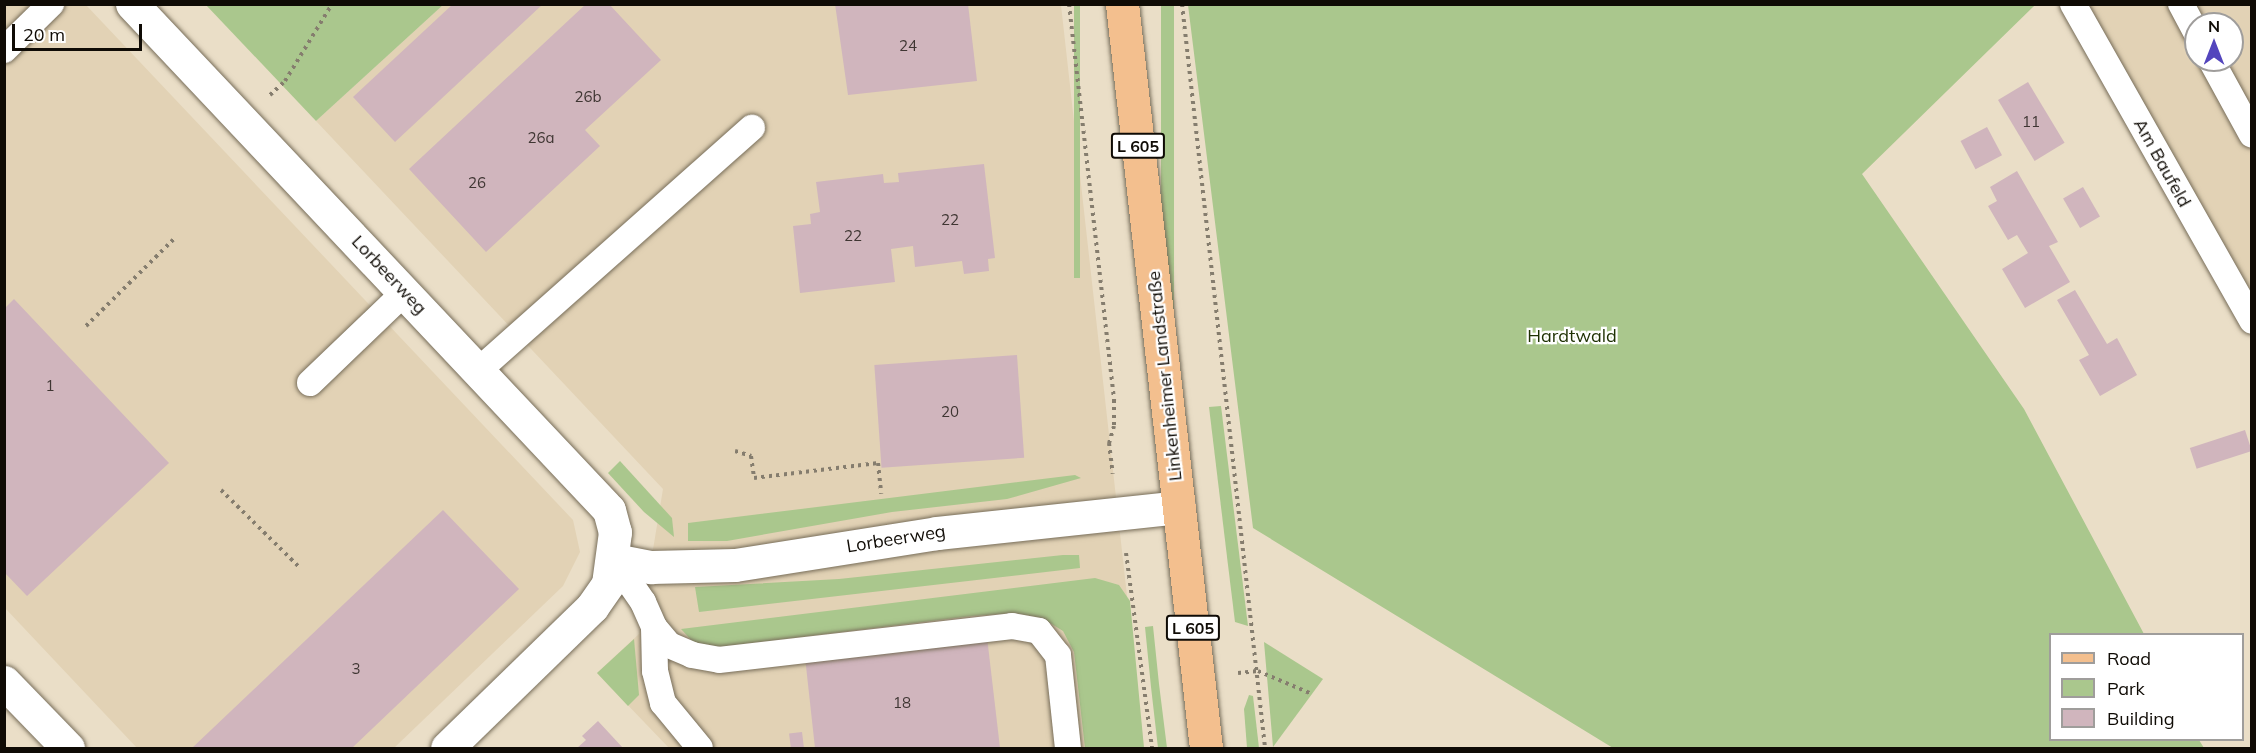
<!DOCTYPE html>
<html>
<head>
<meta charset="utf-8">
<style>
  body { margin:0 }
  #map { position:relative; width:2256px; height:753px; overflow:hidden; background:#eadec7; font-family:Mulish,sans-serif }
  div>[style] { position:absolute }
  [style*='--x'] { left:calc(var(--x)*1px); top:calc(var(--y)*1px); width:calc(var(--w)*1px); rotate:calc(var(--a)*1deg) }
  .built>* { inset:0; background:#e2d2b5 }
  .green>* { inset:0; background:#aac78d; transform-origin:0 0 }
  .building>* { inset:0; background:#d0b5bd; transform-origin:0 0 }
  .path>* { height:4px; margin-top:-2px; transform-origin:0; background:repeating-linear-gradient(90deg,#857d6e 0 3px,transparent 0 7.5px) }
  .roads { filter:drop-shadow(0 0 2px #776d59) drop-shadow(0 0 2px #776d59) }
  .lane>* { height:26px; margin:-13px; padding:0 13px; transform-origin:13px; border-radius:13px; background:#fff }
  .street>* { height:33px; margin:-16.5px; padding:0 16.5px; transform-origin:16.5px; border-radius:16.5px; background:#fff }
  .primary>* { height:33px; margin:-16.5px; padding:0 16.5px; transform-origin:16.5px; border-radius:16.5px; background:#f3bf8e }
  span { translate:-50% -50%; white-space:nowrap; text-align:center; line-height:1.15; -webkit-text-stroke:4.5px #fff; paint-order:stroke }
  .number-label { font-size:15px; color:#3f3633 }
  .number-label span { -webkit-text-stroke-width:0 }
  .shield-label span { padding:2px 4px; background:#fff; border:2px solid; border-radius:4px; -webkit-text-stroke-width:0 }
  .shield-label { font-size:16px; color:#0f0b05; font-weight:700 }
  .street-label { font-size:18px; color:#0f0b05 }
  .park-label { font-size:18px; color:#1e3103 }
  .frame { position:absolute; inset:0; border:6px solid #0f0b05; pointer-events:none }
  .legend { position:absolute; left:2049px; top:633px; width:195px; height:108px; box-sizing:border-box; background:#fff; border:2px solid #9f9d9b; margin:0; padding:8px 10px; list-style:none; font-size:18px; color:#0f0b05 }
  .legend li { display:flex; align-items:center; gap:12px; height:30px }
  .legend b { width:30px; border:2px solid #9f9d9b }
  .north { position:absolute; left:2184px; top:12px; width:60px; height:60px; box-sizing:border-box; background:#fff; border:2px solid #9f9d9b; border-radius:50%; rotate:0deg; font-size:16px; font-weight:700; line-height:24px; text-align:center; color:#0f0b05 }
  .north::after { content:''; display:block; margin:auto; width:21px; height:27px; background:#5345bd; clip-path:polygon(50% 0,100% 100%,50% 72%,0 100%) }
  .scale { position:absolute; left:12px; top:24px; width:130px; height:27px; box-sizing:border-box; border:3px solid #0f0b05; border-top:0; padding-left:8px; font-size:18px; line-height:21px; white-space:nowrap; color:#0f0b05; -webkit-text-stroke:4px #fff; paint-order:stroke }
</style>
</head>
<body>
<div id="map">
  <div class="built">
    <div style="clip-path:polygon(5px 5px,86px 5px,573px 520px,580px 552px,563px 586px,394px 748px,137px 748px,5px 608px)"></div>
    <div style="clip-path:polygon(443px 5px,1061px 5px,1144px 748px,669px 748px,597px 673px,639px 634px,663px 489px,316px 121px)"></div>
    <div style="clip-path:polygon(evenodd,2086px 5px,2251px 5px,2251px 291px,2086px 5px,2196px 24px,2232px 24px,2232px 60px,2196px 60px,2196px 24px)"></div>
  </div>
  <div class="green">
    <div style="clip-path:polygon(206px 5px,443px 5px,316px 121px)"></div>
    <div style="left:1074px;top:5px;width:6px;height:273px"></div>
    <div style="left:1161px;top:5px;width:13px;height:378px"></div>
    <div style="clip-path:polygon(1188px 5px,2035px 5px,1862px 174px,2024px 409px,2144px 634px,2050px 634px,2050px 740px,2199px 740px,2204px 748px,1613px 748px,1253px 528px)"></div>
    <div style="clip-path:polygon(1221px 406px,1248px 626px,1235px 622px,1228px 565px,1209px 407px)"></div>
    <div style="clip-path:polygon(620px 461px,672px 518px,674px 537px,644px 512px,608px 473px)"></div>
    <div style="clip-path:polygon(1075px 475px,1081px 478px,1007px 499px,892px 512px,727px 541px,688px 541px,688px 523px)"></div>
    <div style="clip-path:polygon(1063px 555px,1079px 555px,1080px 568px,699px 612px,695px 587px,839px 579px)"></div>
    <div style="clip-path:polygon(1095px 578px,1119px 585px,1130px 601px,1144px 748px,1085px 748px,1074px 652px,1063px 631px,1042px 618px,1015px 613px,972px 616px,719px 647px,694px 643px,681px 629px)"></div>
    <div style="clip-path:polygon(1153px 626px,1159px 684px,1167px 748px,1158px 748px,1151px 687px,1145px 627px)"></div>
    <div style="clip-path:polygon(634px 639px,639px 695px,628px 706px,597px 673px)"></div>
    <div style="clip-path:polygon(1264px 642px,1323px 679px,1273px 747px)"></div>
    <div style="clip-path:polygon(1249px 695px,1253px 696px,1259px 748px,1247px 748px,1244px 709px)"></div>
  </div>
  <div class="building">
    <div style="clip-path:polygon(453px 4px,543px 4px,395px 142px,353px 97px)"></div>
    <div style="clip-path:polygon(586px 4px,609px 4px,661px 60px,585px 130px,600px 146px,486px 252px,409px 169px)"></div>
    <div style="clip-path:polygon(835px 4px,968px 4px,977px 81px,848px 95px)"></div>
    <div style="left:2028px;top:82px;width:71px;height:35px;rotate:59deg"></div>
    <div style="left:1987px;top:127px;width:32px;height:30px;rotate:62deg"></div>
    <div style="clip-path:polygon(984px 164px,995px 258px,988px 259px,989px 271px,964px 274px,962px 261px,915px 267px,913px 246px,891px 249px,895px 282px,800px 293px,793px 226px,811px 224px,810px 214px,820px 212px,816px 182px,883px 174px,884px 183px,899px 182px,898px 173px)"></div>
    <div style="clip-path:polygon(2017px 171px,2058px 242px,2049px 246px,2070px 282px,2025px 308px,2002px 269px,2028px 253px,2017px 235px,2008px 240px,1988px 206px,1997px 201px,1990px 187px)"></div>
    <div style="left:2083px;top:187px;width:34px;height:23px;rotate:60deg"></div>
    <div style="clip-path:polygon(2075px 290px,2107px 344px,2117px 338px,2137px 375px,2100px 396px,2079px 360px,2089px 355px,2057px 300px)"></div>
    <div style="clip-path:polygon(14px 299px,169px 463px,27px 596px,4px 572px,4px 309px)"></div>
    <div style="left:1017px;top:355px;width:103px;height:143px;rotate:86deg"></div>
    <div style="left:2245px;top:430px;width:22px;height:58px;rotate:72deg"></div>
    <div style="clip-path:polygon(443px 510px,519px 589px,352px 748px,192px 748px)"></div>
    <div style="clip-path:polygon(987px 637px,1000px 748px,815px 748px,805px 657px)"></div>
    <div style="clip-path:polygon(598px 721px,623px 748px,577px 748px,586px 740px,582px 736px)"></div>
    <div style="left:802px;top:732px;width:16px;height:13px;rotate:83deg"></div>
  </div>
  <div class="path">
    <div style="--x:1069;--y:4;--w:399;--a:83.5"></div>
    <div style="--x:1114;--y:400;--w:26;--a:90"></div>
    <div style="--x:1114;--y:426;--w:18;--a:106"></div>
    <div style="--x:1109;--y:443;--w:31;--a:83"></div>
    <div style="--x:1182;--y:4;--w:749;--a:83.63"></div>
    <div style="--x:270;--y:95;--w:21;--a:-43"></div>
    <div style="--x:285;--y:81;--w:90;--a:-58.6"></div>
    <div style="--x:86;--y:326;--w:124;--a:-44.7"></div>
    <div style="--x:735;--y:451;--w:17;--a:17"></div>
    <div style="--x:751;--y:456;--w:22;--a:82"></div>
    <div style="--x:754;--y:478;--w:125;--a:-6.9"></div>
    <div style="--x:878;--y:463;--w:31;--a:84"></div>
    <div style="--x:221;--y:490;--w:111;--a:44.6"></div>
    <div style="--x:1126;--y:553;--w:197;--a:82.4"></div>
    <div style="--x:1238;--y:673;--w:20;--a:-6"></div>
    <div style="--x:1258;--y:671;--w:59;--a:23.1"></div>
  </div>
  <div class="roads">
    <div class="lane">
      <div style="--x:2073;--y:4;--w:364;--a:60.5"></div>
      <div style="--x:2181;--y:4;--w:32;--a:62"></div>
      <div style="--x:4;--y:50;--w:66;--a:-44.4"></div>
      <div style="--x:2211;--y:60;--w:85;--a:61.3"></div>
      <div style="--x:479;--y:370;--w:365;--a:-41.6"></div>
      <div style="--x:310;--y:383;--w:132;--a:-43.8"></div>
      <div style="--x:614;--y:560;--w:51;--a:55.4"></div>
      <div style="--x:643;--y:602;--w:27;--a:66"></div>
      <div style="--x:654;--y:627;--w:23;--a:50"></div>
      <div style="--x:669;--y:645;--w:25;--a:23"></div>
      <div style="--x:692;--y:655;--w:27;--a:10"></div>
      <div style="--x:719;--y:660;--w:295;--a:-6.6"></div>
      <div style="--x:1012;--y:626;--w:27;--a:10"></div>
      <div style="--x:1039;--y:631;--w:31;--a:52"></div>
      <div style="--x:1058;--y:655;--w:94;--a:83.9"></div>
      <div style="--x:654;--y:627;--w:44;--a:88.7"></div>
      <div style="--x:655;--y:671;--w:33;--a:76"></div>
      <div style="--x:663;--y:703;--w:58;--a:50.6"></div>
    </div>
    <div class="street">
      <div style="--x:132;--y:4;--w:695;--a:46.69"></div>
      <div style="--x:609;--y:510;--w:23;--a:75"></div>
      <div style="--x:615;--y:532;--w:52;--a:97.7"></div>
      <div style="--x:608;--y:584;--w:28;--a:125"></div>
      <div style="--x:592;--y:607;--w:202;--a:135.8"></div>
      <div style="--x:614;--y:560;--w:38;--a:11"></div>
      <div style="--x:651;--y:567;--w:84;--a:-1.4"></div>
      <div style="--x:735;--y:565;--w:205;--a:-9"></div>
      <div style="--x:937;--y:533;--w:243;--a:-6.1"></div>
      <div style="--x:4;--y:682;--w:92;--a:45.9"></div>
    </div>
    <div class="primary">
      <div style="--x:1122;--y:4;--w:749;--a:83.56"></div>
    </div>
  </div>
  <div class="number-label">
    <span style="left:908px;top:46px">24</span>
    <span style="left:588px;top:97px">26b</span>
    <span style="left:2031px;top:122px">11</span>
    <span style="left:541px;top:138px">26a</span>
    <span style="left:477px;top:183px">26</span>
    <span style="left:950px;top:220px">22</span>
    <span style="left:853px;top:236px">22</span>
    <span style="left:50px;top:386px">1</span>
    <span style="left:950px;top:412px">20</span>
    <span style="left:356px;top:669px">3</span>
    <span style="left:902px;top:703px">18</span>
  </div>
  <div class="shield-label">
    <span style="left:1138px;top:146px">L 605</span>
    <span style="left:1193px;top:628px">L 605</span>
  </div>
  <div class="street-label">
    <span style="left:2162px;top:163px;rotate:61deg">Am Baufeld</span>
    <span style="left:389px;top:275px;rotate:47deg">Lorbeerweg</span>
    <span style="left:1165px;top:376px;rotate:-96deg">Linkenheimer Landstraße</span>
    <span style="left:896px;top:539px;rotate:-9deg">Lorbeerweg</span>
  </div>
  <div class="park-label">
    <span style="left:1572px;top:336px">Hardtwald</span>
  </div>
  <div class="frame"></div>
  <ul class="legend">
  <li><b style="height:8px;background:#f3bf8e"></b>Road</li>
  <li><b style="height:16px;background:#aac78d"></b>Park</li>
  <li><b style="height:16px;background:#d0b5bd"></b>Building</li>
  </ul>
  <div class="north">N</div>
  <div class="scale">20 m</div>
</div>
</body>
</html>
